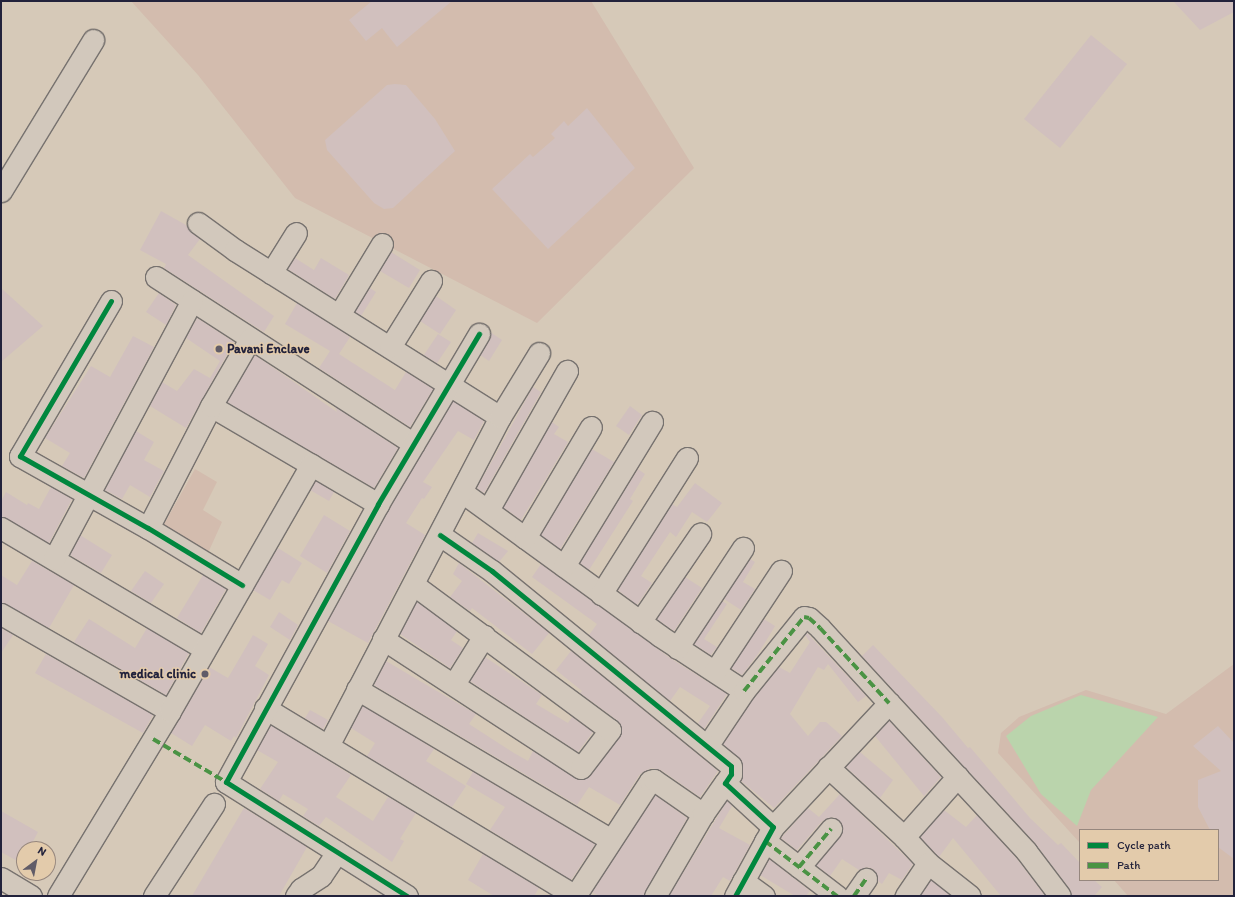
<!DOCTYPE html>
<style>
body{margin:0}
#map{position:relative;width:1235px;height:897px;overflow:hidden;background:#d6c9b8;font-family:Itim,sans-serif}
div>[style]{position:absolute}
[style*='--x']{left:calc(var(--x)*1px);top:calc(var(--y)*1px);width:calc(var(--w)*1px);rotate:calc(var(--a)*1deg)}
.built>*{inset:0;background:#d3bcae}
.green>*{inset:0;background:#bad4ac}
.building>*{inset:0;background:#d1c0be}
.roads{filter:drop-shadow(1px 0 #77726f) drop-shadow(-1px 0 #77726f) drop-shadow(0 1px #77726f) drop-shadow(0 -1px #77726f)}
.minor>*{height:21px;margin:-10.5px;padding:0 10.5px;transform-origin:10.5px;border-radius:10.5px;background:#d2c8bc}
.quiet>*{height:4px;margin-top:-2px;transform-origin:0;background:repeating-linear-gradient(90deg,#4a9344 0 8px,transparent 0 12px)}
.cycleway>*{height:5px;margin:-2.5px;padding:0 2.5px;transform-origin:2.5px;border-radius:2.5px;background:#00873e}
.dots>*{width:11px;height:11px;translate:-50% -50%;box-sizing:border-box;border:2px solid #e3cbab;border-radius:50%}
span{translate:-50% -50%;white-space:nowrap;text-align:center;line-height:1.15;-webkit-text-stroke:3px #e3cbab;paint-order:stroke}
.poi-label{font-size:13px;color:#22223b;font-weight:700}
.left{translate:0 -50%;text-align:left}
.right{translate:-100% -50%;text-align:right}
.frame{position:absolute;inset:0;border:2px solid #22223b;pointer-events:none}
.legend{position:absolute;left:1079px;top:829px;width:140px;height:52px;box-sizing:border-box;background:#e3cbab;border:1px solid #96877e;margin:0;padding:5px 7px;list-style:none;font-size:12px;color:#22223b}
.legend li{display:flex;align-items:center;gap:8px;height:20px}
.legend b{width:20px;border:1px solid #96877e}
.north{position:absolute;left:16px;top:841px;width:40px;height:40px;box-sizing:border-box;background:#e3cbab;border:1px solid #96877e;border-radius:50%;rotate:32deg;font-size:11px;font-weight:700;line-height:16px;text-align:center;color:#22223b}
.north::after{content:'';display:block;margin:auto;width:14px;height:18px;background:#615c67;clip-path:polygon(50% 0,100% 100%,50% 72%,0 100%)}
</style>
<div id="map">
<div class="built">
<div style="clip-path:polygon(131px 1px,591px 1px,694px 168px,537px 323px,295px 198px,198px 75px)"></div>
<div style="clip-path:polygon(195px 469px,217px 482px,203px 510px,222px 522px,208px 553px,163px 526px)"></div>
<div style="clip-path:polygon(1234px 664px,1234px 896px,1128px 896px,1114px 880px,1218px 880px,1218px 830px,1080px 830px,1080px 843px,998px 753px,1001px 733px,1019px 717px,1086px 690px,1166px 714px)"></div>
</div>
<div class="green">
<div style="clip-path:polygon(1081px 695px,1158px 717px,1091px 790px,1077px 826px,1041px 794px,1006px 736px,1031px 716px)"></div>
</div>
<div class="building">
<div style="clip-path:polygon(372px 1px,452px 1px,397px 47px,382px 28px,366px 41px,349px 20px)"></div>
<div style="clip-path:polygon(1173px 1px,1234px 1px,1234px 12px,1200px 30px)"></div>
<div style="clip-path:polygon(1091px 35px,1127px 64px,1060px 148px,1024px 119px)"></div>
<div style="clip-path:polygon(395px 84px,406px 85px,435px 119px,455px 151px,393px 208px,384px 209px,374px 203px,327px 150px,325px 140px,387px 85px)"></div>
<div style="clip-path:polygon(587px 108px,635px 168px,548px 249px,492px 189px,530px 154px,533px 157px,555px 138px,551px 134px,564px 121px,568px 126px)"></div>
<div style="clip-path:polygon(161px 211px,186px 225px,191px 232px,200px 239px,188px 255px,274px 316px,264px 332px,164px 268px,166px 264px,140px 250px)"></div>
<div style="clip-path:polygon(391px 252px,420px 270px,409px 288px,380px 271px)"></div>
<div style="clip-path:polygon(295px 258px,314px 270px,321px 258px,349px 275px,335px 299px,288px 269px)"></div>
<div style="clip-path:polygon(1px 288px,43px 326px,1px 362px)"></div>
<div style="clip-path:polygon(370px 288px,376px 292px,361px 316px,355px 312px)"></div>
<div style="clip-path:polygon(159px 293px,176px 305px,166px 325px,146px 312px)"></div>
<div style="clip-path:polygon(436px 296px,456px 310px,440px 334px,420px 321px)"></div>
<div style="clip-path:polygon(297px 303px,350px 337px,339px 354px,395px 390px,406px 372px,433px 389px,410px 427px,319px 368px,330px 351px,285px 324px)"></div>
<div style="clip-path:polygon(197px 318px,234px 342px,186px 428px,150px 406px,162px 382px,177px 391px,194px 369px,210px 378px,220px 361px,186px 338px)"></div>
<div style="clip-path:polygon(490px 332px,502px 340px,489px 361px,480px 355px,489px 340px)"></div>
<div style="clip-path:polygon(438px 334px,451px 342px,437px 363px,424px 355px)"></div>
<div style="clip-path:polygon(133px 336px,154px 347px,84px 478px,62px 466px,70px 453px,45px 438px,91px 366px,110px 377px)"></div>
<div style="clip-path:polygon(255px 355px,337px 412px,335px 407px,398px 448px,374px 488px,227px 402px)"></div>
<div style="clip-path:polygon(533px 387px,541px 392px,484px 493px,477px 488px)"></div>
<div style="clip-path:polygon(453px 401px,484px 421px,474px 440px,458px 431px,423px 482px,432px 487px,424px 499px,422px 498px,406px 523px,425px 535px,368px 643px,328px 621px,388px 510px)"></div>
<div style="clip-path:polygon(630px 406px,642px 415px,629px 435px,616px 426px)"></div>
<div style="clip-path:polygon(552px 422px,559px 427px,554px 434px,568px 442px,521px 520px,503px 507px)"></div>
<div style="clip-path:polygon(136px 431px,154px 442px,144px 460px,164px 471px,150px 497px,130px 485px,122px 499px,105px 490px)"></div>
<div style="clip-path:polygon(592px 449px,614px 462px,560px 549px,541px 535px)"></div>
<div style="clip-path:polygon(638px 469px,645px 474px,630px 499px,633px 501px,589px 570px,580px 563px)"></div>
<div style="clip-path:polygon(316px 481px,334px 492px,329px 501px,310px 490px)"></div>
<div style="clip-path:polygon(695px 483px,722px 503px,707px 522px,692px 512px,676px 537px,670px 532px,641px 576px,652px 583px,637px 605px,618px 590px,672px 504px,677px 507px)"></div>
<div style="clip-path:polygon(51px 487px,72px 499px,49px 543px,1px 516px,1px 501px,6px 492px,27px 505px,28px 503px,39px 509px)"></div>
<div style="clip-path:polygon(324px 515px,350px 531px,327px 573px,300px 556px)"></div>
<div style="clip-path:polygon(478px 533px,508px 551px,499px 562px,472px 543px)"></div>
<div style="clip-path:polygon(80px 535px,112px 555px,101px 573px,70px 555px)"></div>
<div style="clip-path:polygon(278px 548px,302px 563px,289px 584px,282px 580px,270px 600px,253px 590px)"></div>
<div style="clip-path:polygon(750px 559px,755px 562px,743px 582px,755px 589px,741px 610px,724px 599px)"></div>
<div style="clip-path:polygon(32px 561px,74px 585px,49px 628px,1px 602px,1px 575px,17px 585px)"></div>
<div style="clip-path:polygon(459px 563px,549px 633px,532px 654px,472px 608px,470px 611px,450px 597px,462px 581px,453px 574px)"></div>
<div style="clip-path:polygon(541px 564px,670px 658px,727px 694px,704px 729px,698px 723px,710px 706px,680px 687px,670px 701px,589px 635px,597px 624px,532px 577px)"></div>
<div style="clip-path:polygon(145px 571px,164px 584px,151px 603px,131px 591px)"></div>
<div style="clip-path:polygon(203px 575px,226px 589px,201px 633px,177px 618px)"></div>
<div style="clip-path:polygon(685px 577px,702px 588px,674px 631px,657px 619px)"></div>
<div style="clip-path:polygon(722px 601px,727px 604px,704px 639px,717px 647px,711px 655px,694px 644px)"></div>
<div style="clip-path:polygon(417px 602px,457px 631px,451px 640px,463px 648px,450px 668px,400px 634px)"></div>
<div style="clip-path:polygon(279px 612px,298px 625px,290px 640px,270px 627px)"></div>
<div style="clip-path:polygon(89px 619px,135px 648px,147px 628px,189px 653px,166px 695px,74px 642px)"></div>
<div style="clip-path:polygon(764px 619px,775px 626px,758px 654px,742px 675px,731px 668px)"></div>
<div style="clip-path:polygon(1px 628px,13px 635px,1px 653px)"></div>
<div style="clip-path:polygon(807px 633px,866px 696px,858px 702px,828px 664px,824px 670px,818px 667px,790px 714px,808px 736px,820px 722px,826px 722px,842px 736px,774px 808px,741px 781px,742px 761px,723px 744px,754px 698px,779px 667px,790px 673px,810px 642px,805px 635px)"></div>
<div style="clip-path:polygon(253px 635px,268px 644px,255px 666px,269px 675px,236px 738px,234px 736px,231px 741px,205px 725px,192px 746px,171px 733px,209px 667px,228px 678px)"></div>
<div style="clip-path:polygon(873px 645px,942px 717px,968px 748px,970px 747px,1030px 818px,1058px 845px,1061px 843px,1080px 863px,1080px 880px,1094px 880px,1102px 887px,1094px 896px,1072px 896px,1070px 889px,1035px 843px,862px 656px)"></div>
<div style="clip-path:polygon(571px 651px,718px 771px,700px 797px,661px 770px,651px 768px,640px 774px,620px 805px,589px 787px,577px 805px,374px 685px,386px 661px,476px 714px,469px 724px,514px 753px,528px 761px,533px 751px,580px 780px,591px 775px,622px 731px,617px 720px,580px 693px,582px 691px,556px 670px)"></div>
<div style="clip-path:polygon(46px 654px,153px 715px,143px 733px,35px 673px)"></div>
<div style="clip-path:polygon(485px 657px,542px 695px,536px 704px,568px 723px,572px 717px,593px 732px,578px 752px,470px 681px)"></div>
<div style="clip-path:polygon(363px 706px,434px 749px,426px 761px,466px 786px,452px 807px,367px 756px,375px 743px,351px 728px)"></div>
<div style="clip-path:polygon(310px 710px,328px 720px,323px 729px,305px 718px)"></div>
<div style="clip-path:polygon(889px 721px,941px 777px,924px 796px,875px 736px)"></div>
<div style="clip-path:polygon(271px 725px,351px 775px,336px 797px,373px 821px,388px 797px,416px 813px,400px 839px,404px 841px,392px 862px,326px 817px,319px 826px,303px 816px,308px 809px,283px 794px,279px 801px,260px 789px,278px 762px,257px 750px)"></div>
<div style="clip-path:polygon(1218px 726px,1234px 743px,1234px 859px,1218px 847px,1218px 830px,1210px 830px,1198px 807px,1198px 780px,1221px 771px,1193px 746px)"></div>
<div style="clip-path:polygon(860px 752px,893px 780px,880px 798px,846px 767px)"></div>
<div style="clip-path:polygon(473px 772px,595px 844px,571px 880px,490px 830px,505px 807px,466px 784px)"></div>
<div style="clip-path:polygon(840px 794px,913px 864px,902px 880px,889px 873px,882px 884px,878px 881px,877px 874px,873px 869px,867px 867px,859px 870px,842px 859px,830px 876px,816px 865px,843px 831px,842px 825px,833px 817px,822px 821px,797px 850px,781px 838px,808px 808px,819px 817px)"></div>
<div style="clip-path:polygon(655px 795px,687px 818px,643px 896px,599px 896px,592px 892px)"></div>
<div style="clip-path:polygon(727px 801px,732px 806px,719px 828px,750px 845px,730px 881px,723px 877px,711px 896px,669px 896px)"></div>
<div style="clip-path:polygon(244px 808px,307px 847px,279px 896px,192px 896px)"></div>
<div style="clip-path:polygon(944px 810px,966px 827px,977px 815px,1017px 859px,1045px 896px,1001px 896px,953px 838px,939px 857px,936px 854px,920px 837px)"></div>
<div style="clip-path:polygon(1px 811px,38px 832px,29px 849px,24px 849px,21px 863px,1px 852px)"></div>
<div style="clip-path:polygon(483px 854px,539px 888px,534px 896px,494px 896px,468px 880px)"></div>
<div style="clip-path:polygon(769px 859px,810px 891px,806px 896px,795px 896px,760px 875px)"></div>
<div style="clip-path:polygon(931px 880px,951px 896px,920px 896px)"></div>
</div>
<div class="roads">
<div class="minor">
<div style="--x:1;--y:191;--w:177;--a:-58.6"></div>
<div style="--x:198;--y:223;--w:46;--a:36.1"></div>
<div style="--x:235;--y:250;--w:313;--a:32.2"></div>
<div style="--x:271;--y:273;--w:47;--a:-58"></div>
<div style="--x:156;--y:277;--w:307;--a:32.9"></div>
<div style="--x:111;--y:301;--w:180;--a:120.4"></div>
<div style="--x:20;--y:456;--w:147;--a:29.4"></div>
<div style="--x:148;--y:528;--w:110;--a:31.2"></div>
<div style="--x:339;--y:315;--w:83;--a:-58.8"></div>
<div style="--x:390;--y:347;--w:78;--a:-58.2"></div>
<div style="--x:211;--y:406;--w:194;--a:30.4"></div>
<div style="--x:462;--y:492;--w:245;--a:36"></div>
<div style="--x:660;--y:636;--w:100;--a:33.2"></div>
<div style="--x:744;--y:691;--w:66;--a:123.9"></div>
<div style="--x:488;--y:510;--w:160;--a:-60.4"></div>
<div style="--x:1;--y:528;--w:237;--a:30.7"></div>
<div style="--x:148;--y:528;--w:137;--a:-62.7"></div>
<div style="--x:211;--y:406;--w:78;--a:-59.8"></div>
<div style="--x:440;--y:535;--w:63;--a:34.7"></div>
<div style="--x:492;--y:571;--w:308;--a:39.2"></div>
<div style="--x:731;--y:766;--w:8;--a:90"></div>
<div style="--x:731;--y:774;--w:11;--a:124"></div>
<div style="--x:725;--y:783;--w:65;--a:42.5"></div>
<div style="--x:773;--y:827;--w:79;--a:118.8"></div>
<div style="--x:525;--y:538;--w:129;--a:-59.3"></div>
<div style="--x:54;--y:559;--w:293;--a:-61.9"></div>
<div style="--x:564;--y:566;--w:169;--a:-58.6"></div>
<div style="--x:601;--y:594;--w:161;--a:-57.7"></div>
<div style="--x:1;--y:614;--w:195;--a:29.9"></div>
<div style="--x:640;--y:622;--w:107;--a:-55.7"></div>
<div style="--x:383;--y:639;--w:236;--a:33.1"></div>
<div style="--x:581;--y:768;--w:48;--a:-52.7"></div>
<div style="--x:610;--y:730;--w:244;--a:-143.5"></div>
<div style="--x:677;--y:648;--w:120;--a:-56.6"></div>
<div style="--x:715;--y:671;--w:120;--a:-56.6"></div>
<div style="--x:454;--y:684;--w:57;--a:-58"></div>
<div style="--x:357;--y:689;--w:294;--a:30.7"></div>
<div style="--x:744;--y:691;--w:95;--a:-51"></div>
<div style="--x:804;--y:617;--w:5;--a:11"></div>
<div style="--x:809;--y:618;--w:15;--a:42"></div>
<div style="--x:820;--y:628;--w:102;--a:47.4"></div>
<div style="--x:265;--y:708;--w:363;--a:31.2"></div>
<div style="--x:328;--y:746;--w:371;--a:-62.4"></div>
<div style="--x:500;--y:417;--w:75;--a:-58.6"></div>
<div style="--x:828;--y:767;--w:103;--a:42.6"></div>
<div style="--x:904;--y:837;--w:35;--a:47"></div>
<div style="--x:928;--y:863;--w:40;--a:124"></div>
<div style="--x:773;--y:827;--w:170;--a:-46.9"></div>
<div style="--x:889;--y:703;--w:202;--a:47.2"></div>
<div style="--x:1026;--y:851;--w:56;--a:52.9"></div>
<div style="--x:904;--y:837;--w:81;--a:-48.5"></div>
<div style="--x:765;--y:841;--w:91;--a:37.4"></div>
<div style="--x:928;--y:863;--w:53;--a:38.2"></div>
<div style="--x:799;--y:867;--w:50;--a:-49.9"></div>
<div style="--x:1;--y:878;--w:35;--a:31"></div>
<div style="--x:743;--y:881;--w:26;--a:36"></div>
<div style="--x:58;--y:896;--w:216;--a:-58.8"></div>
<div style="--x:170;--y:711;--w:284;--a:-60.2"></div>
<div style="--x:154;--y:896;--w:110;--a:-56.9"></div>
<div style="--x:296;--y:896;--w:9;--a:-54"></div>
<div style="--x:301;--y:889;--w:24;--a:-33"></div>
<div style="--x:321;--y:876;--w:29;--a:-56"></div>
<div style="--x:407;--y:896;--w:214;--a:-147.8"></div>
<div style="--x:226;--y:782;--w:317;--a:-61.3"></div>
<div style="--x:378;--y:504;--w:198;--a:-59.3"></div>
<div style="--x:575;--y:896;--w:137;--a:-56.9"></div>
<div style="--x:650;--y:781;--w:4;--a:-14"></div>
<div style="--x:654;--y:780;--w:60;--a:34.8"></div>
<div style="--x:655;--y:896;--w:95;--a:-59.7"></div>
<div style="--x:703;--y:814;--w:38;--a:-55"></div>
<div style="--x:854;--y:896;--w:21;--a:-55"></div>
</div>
</div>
<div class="quiet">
<div style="--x:744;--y:691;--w:95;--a:-51"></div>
<div style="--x:804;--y:617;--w:5;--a:11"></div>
<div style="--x:809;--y:618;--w:15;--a:42"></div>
<div style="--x:820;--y:628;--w:102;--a:47.4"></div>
<div style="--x:153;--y:739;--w:85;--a:30.5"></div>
<div style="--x:765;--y:841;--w:91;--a:37.4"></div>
<div style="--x:799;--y:867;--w:50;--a:-49.9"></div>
<div style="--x:854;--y:896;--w:21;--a:-55"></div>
</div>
<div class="cycleway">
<div style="--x:111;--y:301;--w:180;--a:120.4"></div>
<div style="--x:20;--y:456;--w:147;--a:29.4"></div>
<div style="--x:148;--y:528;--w:110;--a:31.2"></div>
<div style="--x:440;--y:535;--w:63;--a:34.7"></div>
<div style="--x:492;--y:571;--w:308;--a:39.2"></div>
<div style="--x:731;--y:766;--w:8;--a:90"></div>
<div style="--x:731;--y:774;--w:11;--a:124"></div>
<div style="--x:725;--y:783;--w:65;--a:42.5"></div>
<div style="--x:773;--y:827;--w:79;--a:118.8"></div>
<div style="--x:407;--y:896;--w:214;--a:-147.8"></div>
<div style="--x:226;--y:782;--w:317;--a:-61.3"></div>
<div style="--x:378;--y:504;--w:198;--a:-59.3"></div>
</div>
<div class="dots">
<div style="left:219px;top:349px;background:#615c67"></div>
<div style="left:205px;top:674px;background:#615c67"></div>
</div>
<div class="poi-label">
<span class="left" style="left:227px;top:349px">Pavani Enclave</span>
<span class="right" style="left:196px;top:674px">medical clinic</span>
</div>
<div class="frame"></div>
<ul class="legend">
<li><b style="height:5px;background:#00873e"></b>Cycle path</li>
<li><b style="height:5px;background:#4a9344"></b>Path</li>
</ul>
<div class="north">N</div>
</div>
